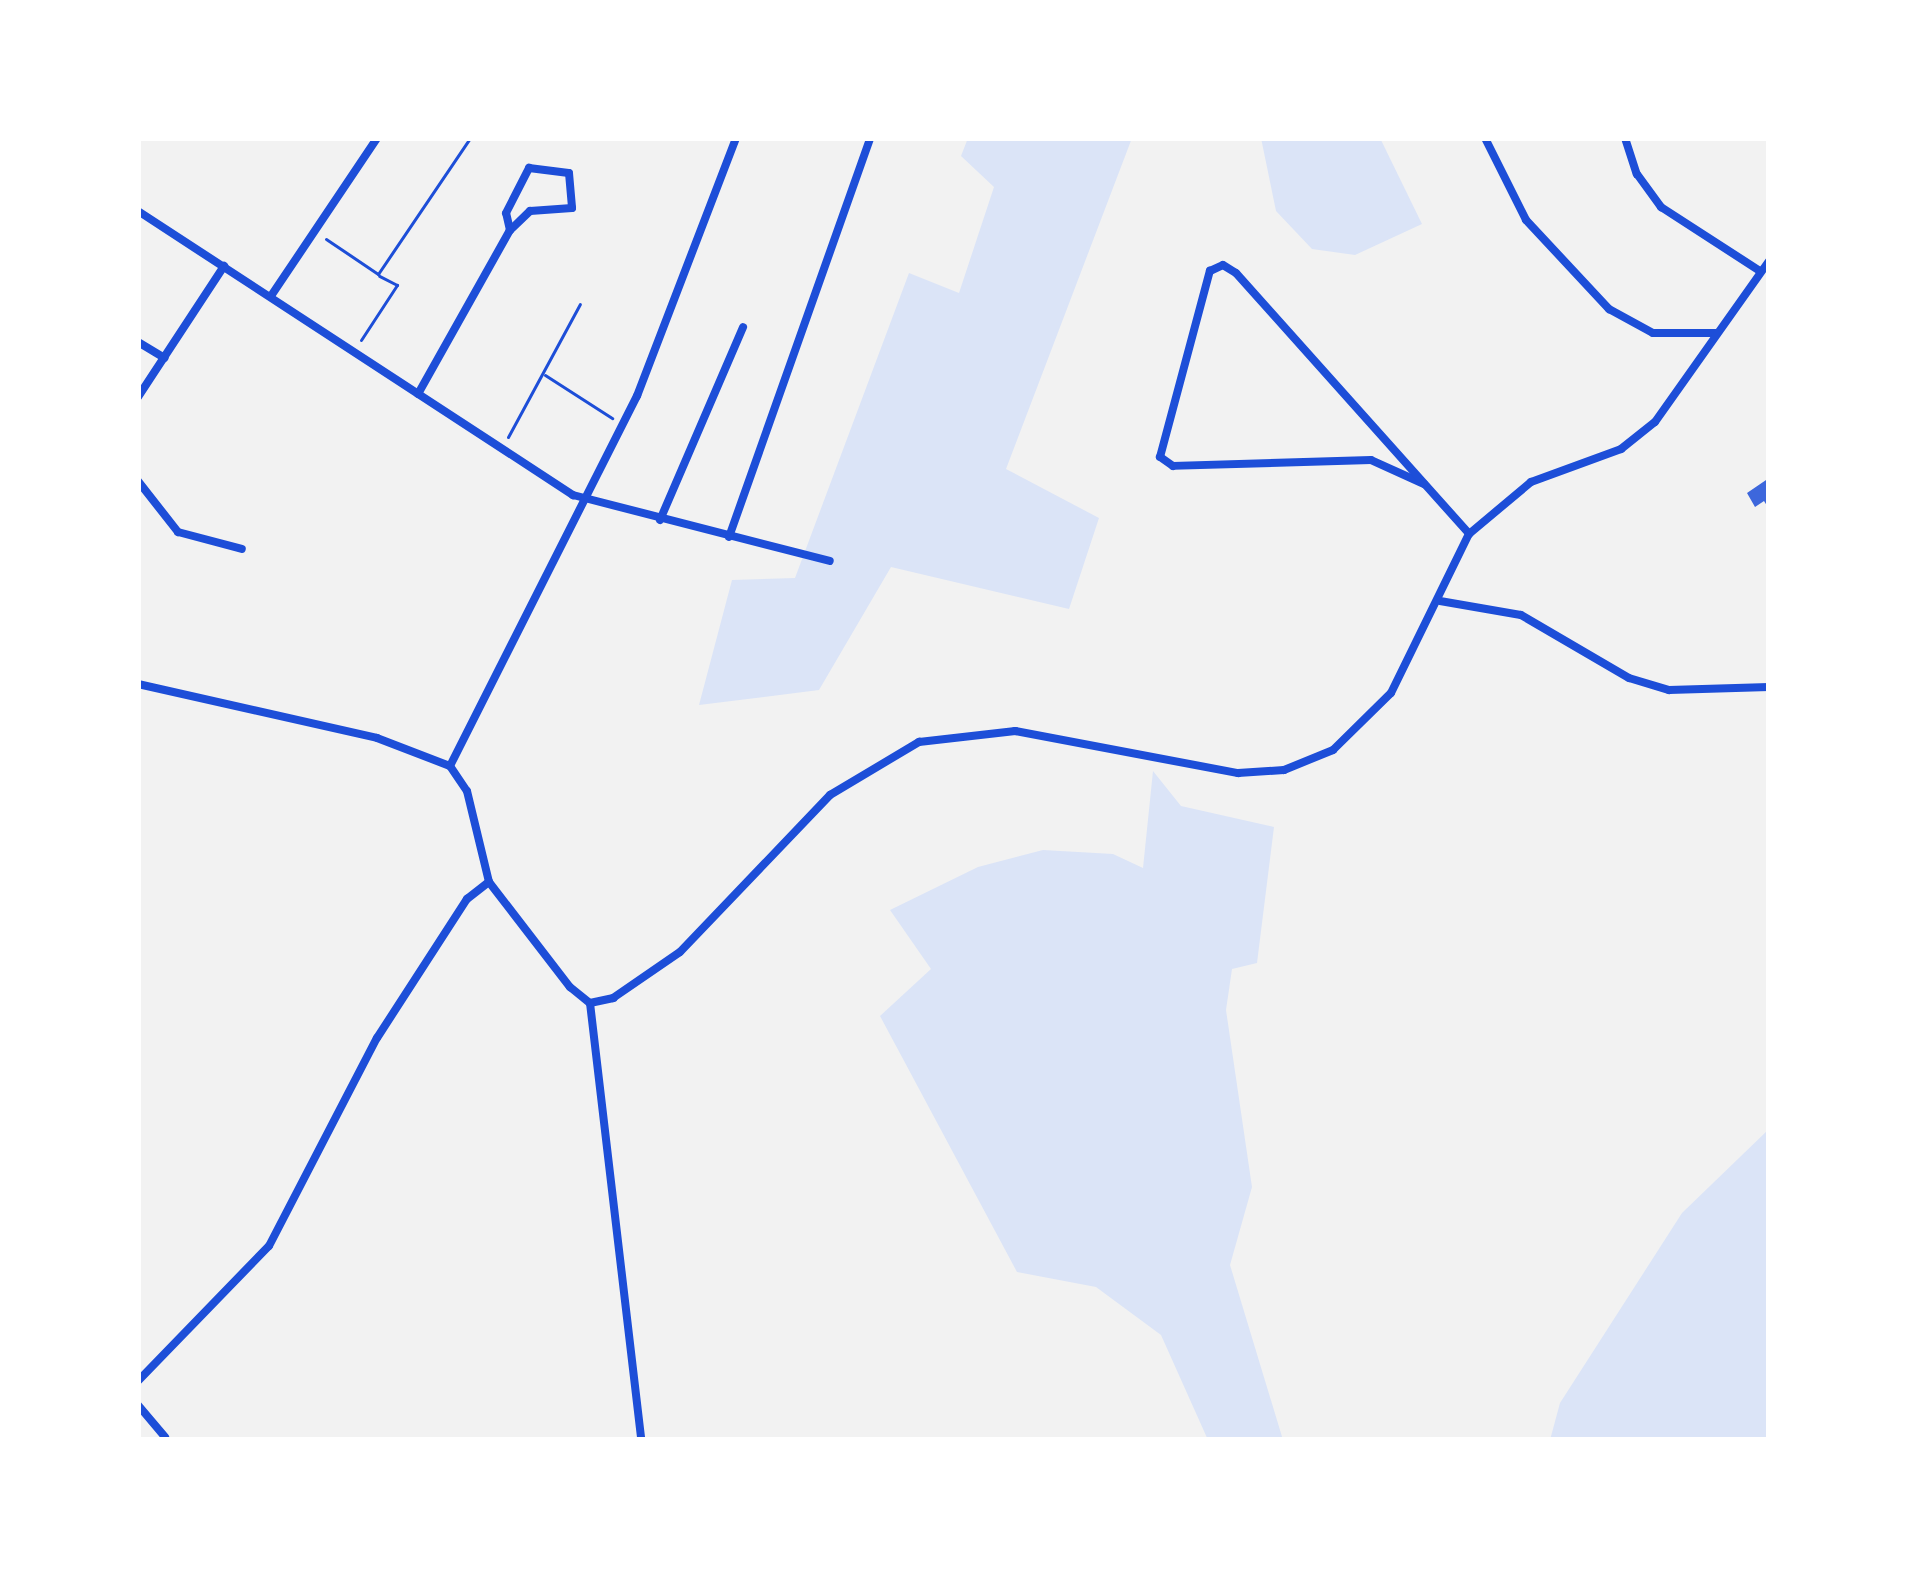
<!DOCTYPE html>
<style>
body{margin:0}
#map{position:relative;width:1907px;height:1578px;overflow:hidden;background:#f2f2f2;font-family:"Crimson Pro",serif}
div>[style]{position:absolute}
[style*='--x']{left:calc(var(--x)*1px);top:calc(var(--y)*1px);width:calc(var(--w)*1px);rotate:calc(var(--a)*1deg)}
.green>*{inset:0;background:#dbe4f7}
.building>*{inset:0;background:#3d67dc}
.path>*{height:3px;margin:-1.5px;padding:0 1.5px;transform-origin:1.5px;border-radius:1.5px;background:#1d4ed8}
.minor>*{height:8px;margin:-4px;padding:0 4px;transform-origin:4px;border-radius:4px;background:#1d4ed8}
span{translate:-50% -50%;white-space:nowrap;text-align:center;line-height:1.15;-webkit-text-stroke:9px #fff;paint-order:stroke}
.frame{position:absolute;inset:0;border:141px solid #fff;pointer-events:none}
</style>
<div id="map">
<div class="green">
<div style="clip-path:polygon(968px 138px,1132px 138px,1006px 469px,1099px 518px,1069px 609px,891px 567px,819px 690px,699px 705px,732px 580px,795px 578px,909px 273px,959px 293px,994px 187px,961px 156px)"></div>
<div style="clip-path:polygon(1261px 138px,1380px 138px,1422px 224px,1355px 255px,1312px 249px,1276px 211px)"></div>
<div style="clip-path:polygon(1153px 771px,1181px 806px,1274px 827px,1257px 963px,1232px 969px,1226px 1010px,1252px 1187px,1230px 1265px,1283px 1440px,1208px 1440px,1161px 1335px,1096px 1287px,1017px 1272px,880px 1016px,931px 969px,890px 910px,978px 867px,1043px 850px,1113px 854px,1143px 868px)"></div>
<div style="clip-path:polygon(1769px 1129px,1769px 1440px,1550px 1440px,1560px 1403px,1682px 1213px)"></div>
</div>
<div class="building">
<div style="clip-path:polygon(1769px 478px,1769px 509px,1764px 501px,1755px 507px,1747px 493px)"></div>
</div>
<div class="path">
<div style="--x:326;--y:239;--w:63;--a:33.9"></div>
<div style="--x:378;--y:274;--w:164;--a:-55.9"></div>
<div style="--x:361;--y:340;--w:66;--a:-56.8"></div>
<div style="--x:397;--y:285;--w:20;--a:-153"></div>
<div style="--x:545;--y:375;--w:80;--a:32.7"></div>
<div style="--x:508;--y:437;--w:151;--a:-61.6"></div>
</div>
<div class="minor">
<div style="--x:1485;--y:138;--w:92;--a:63.4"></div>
<div style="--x:1526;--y:220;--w:122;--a:47"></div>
<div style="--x:1609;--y:309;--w:50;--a:28.6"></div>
<div style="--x:1653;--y:333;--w:63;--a:0"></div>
<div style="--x:1625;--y:138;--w:38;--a:72"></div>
<div style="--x:1637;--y:174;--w:41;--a:54"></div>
<div style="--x:1661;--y:207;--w:118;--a:32.9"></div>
<div style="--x:138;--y:211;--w:520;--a:33.14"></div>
<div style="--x:573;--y:495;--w:265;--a:14.4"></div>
<div style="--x:271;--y:296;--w:190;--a:-56.1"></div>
<div style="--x:138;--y:342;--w:31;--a:31"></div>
<div style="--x:418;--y:394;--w:188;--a:-60.7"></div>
<div style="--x:510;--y:230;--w:17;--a:-103"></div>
<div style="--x:506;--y:213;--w:51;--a:-62.9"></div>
<div style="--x:529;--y:168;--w:40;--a:7.1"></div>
<div style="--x:569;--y:173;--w:35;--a:85"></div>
<div style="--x:572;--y:208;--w:42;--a:175.9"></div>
<div style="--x:530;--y:211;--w:28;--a:136"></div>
<div style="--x:138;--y:397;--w:157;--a:-56.7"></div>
<div style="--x:138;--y:481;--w:65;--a:51.9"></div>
<div style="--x:178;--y:532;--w:66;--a:14.9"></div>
<div style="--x:1424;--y:484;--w:58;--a:-155.6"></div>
<div style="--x:1371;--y:460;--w:198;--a:178.3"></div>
<div style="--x:1173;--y:466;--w:16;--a:-145"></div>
<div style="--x:1160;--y:457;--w:193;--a:-75"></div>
<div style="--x:1210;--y:271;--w:14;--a:-25"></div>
<div style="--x:1223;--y:265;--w:15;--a:32"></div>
<div style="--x:1236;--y:273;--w:350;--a:48.2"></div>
<div style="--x:660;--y:520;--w:210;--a:-66.7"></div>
<div style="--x:729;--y:537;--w:423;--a:-70.5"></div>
<div style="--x:1440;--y:601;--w:82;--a:9.8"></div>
<div style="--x:1521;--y:615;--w:125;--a:30.3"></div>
<div style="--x:1629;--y:678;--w:42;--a:16.7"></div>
<div style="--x:1669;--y:690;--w:100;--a:-1.7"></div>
<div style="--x:138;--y:684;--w:245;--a:12.7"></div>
<div style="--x:377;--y:738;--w:78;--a:21"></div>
<div style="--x:450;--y:766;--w:30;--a:56"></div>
<div style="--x:467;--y:791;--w:94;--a:76.4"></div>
<div style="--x:489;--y:882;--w:133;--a:52.4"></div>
<div style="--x:570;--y:987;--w:26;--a:39"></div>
<div style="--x:590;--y:1003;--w:24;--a:-12"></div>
<div style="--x:613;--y:998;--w:81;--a:-34.5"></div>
<div style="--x:680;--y:952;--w:217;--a:-46.3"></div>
<div style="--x:830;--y:795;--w:104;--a:-30.8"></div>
<div style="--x:919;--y:742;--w:97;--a:-6.5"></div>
<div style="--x:1015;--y:731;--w:227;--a:10.7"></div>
<div style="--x:1238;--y:773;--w:46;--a:-3.7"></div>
<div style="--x:1284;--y:770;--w:53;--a:-22.2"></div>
<div style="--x:1333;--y:750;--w:81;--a:-44.5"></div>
<div style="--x:1391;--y:693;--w:177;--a:-63.9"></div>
<div style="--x:1469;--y:534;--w:81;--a:-40"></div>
<div style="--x:1531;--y:482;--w:96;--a:-20.1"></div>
<div style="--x:1621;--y:449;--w:43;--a:-38.5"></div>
<div style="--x:1655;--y:422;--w:197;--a:-54.7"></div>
<div style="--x:450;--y:766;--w:415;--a:-63.2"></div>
<div style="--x:637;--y:396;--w:276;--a:-69"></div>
<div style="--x:590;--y:1003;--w:440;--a:83.3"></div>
<div style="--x:138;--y:1381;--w:188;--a:-45.9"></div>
<div style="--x:269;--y:1246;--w:234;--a:-62.6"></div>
<div style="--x:377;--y:1038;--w:166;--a:-57.1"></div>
<div style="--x:467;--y:899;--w:28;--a:-38"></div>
<div style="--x:138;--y:1405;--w:42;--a:49.8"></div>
</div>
<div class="frame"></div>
</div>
